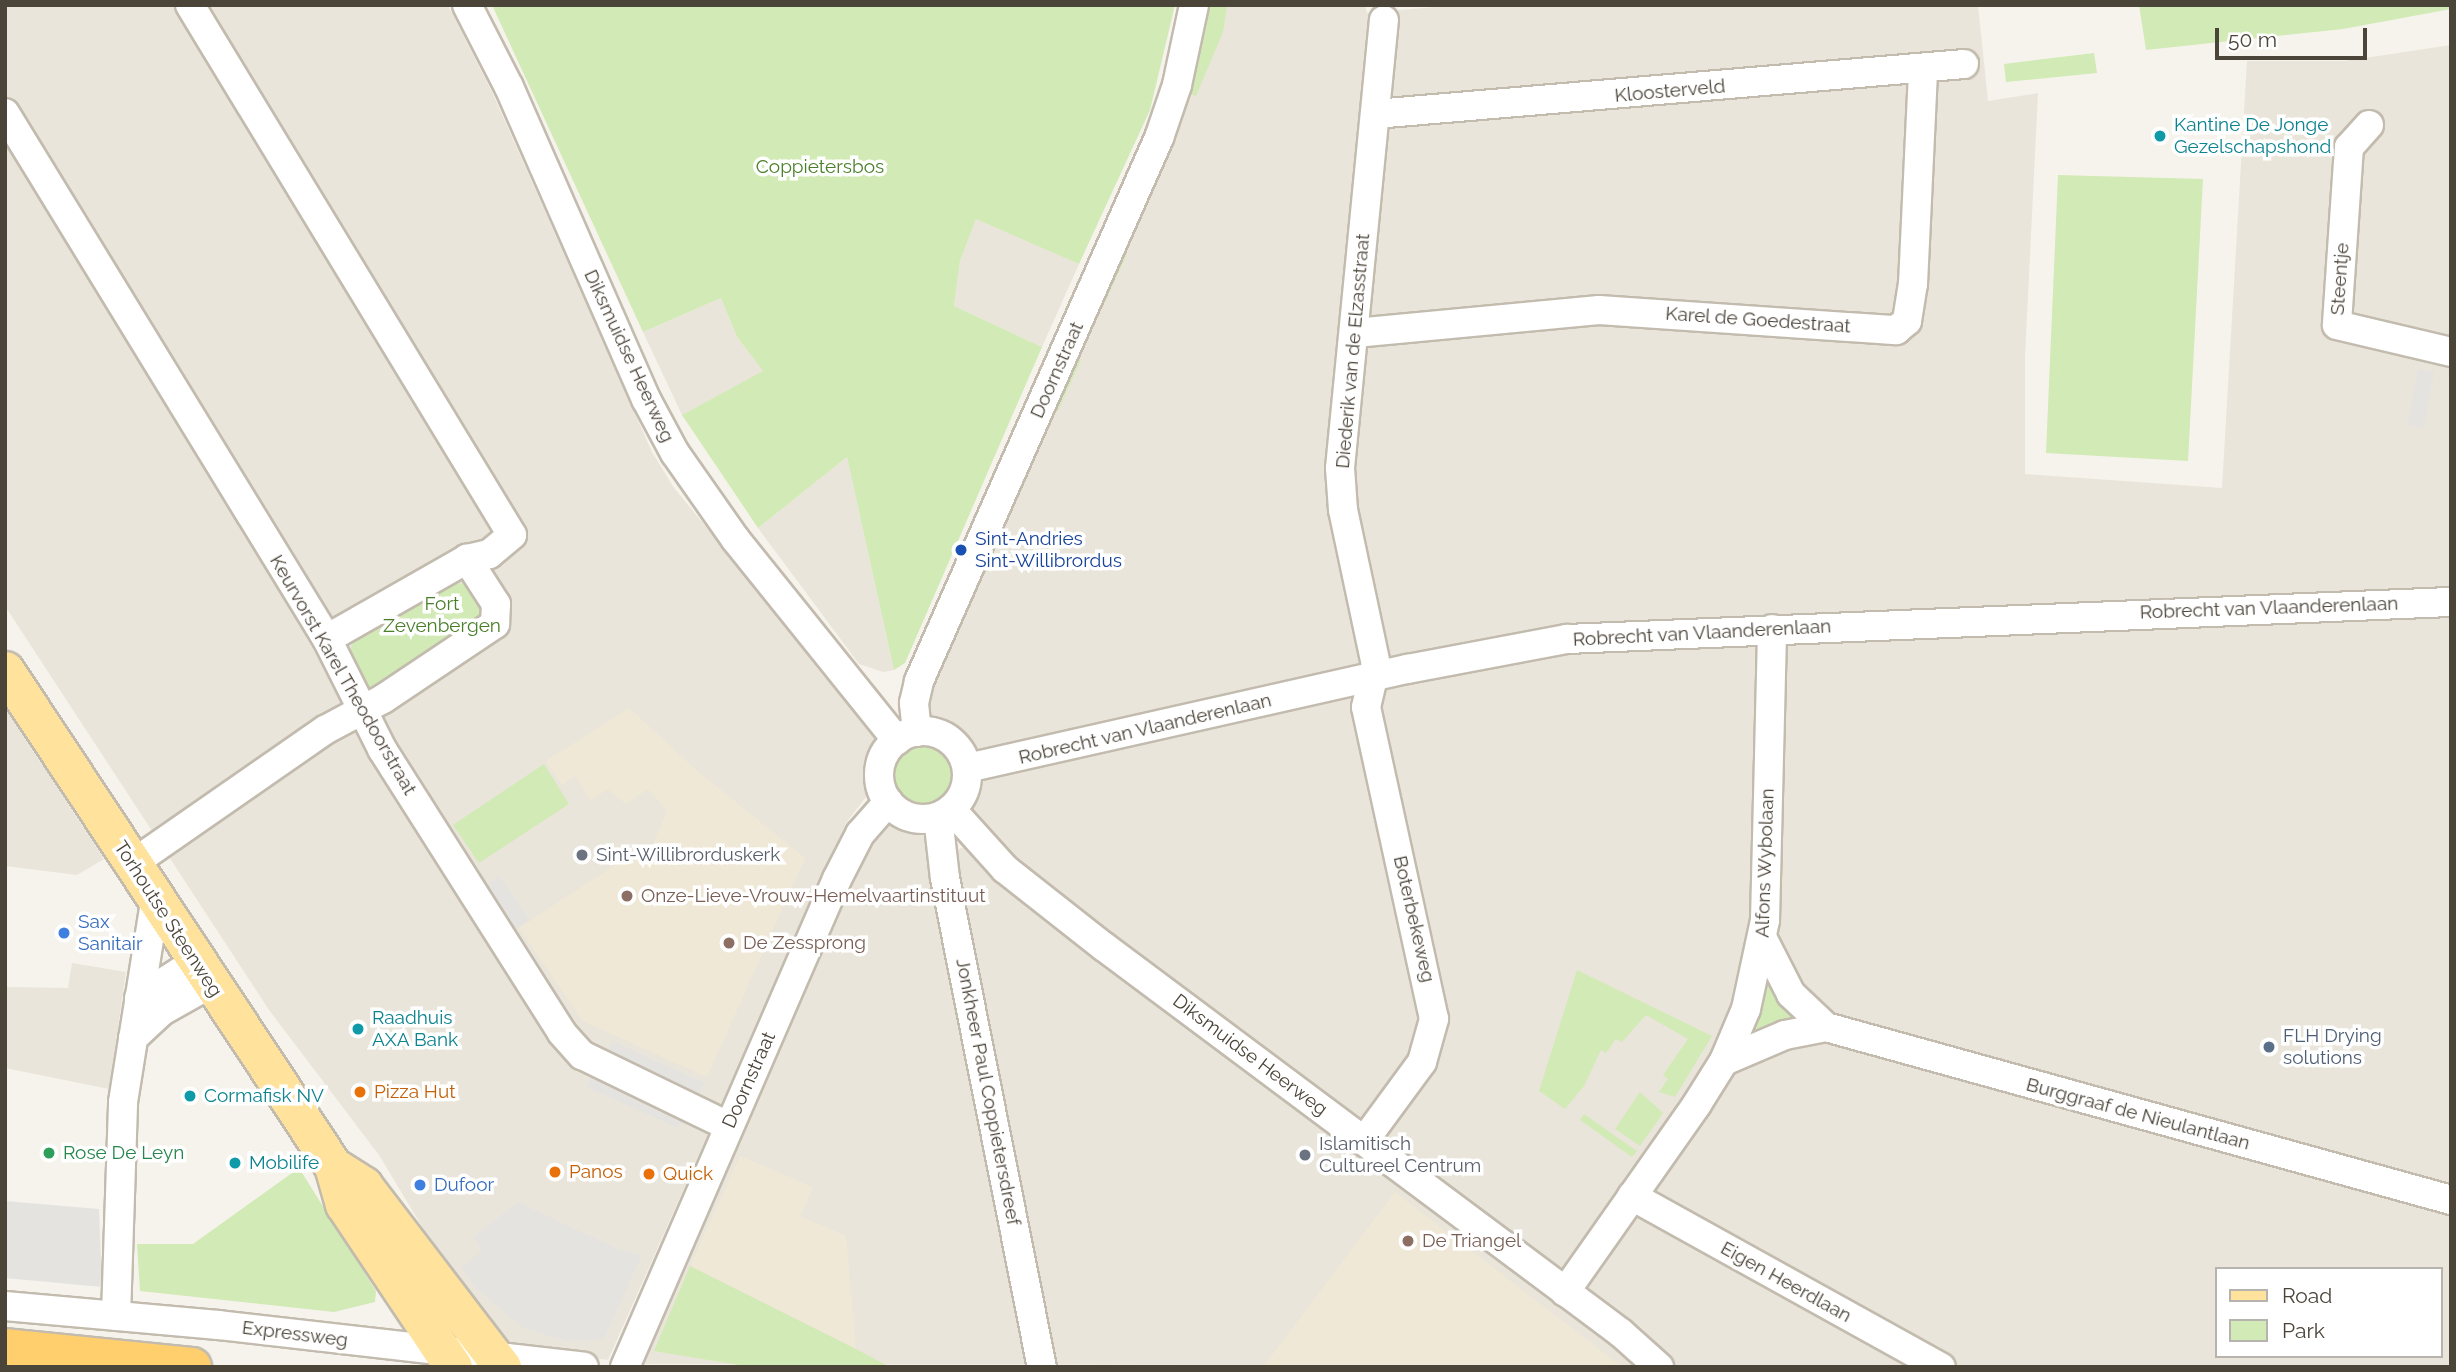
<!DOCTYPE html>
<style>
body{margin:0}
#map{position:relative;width:2456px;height:1372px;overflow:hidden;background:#f6f3ec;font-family:Raleway,sans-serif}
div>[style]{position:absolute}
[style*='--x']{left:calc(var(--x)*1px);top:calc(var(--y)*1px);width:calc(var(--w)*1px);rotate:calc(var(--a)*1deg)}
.residential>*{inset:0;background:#eae5da}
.education>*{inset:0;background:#efe8d6}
.green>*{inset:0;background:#d2eab5}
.round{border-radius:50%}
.parking>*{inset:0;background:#e5e3e0}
.roads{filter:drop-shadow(2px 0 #c2bbae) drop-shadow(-2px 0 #c2bbae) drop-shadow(0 2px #c2bbae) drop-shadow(0 -2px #c2bbae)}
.minor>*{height:28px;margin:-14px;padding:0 14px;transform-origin:14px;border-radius:14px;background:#fff}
.minor>.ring{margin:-14px;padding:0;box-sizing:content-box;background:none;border:28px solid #fff;border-radius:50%}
.major>*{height:37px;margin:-18.5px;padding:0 18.5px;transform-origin:18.5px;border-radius:18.5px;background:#ffe39c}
.highway>*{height:38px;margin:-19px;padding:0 19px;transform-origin:19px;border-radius:19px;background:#ffcf6e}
.dots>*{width:19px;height:19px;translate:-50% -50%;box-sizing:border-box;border:4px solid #fff;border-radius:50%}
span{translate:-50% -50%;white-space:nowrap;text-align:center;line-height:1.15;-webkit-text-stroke:7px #fff;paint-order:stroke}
.street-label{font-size:19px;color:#4b4439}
.culture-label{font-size:19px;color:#0d838f}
.left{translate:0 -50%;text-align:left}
.park-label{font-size:19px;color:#4a7f2a}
.transit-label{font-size:19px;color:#164399}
.worship-label{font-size:19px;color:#5b616d}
.education-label{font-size:19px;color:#785e54}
.shop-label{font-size:19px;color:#366cbe}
.service-label{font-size:19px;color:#4e5e75}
.food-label{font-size:19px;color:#c56008}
.leisure-label{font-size:19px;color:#27864d}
.frame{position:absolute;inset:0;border:7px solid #4b4439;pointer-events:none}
.legend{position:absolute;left:2215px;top:1267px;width:228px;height:91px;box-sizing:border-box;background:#fff;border:2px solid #b7b4b0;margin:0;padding:9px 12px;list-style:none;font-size:21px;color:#4b4439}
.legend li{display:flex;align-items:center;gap:14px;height:35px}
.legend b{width:35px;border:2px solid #b7b4b0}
.scale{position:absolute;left:2215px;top:28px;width:152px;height:32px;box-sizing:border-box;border:4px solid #4b4439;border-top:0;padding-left:9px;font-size:21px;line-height:24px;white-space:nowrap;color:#4b4439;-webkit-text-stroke:5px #fff;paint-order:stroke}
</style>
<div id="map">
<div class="residential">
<div style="clip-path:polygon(5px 5px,448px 5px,492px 92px,652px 452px,674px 488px,874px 730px,876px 747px,866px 797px,846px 823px,825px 883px,818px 886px,766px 1004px,767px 1013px,748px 1058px,740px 1062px,608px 1360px,506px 1346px,460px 1290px,379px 1155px,269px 1010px,5px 606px)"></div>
<div style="clip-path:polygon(evenodd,1205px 5px,1365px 5px,1367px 13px,1458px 5px,1978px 5px,1988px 101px,2038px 93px,2025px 357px,2025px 474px,2222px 488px,2247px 61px,2345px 61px,2451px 45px,2451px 1367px,641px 1364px,844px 899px,842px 890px,874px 833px,884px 826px,899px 824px,953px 851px,967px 846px,973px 799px,987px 776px,978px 752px,957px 732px,928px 716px,924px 704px,1205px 5px,2216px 1269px,2440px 1269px,2440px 1356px,2216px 1356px,2216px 1269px)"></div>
<div style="clip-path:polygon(976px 218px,1079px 264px,1042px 347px,954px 306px,960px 261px)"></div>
<div style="clip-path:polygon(721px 298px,737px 337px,764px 372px,682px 415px,643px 332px)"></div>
<div style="clip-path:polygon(847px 457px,894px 670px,883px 672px,859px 664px,758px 528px)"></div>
<div style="clip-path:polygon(5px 708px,104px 859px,77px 875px,5px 866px)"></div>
<div style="clip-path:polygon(72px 963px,126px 972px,109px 1089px,5px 1068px,6px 987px,68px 988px)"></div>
</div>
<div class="education">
<div style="clip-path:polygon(629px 708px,696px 770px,805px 858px,707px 1077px,583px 1021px,519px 928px,635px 852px,640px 861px,647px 857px,667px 811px,648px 789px,626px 804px,608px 789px,591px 800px,575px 776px,562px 785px,546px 761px)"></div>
<div style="clip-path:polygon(740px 1156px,813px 1187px,800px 1216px,846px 1236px,856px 1349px,690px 1266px)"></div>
<div style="clip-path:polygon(1395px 1192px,1577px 1332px,1622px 1367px,1263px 1367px)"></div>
</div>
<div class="green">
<div style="clip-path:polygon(492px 5px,1175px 5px,1150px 110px,1079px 264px,976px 219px,960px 261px,954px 306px,1042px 347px,905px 663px,894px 670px,847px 457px,758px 528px,682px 415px,763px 371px,737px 337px,721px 298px,643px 332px)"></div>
<div style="clip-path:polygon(1205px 5px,1227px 5px,1223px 32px,1196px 96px,1185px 92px)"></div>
<div style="clip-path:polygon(2139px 5px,2451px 5px,2451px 9px,2343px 29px,2146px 50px)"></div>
<div style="clip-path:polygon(2094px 53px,2097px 73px,2006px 82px,2004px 64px)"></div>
<div style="clip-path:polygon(2058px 175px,2203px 179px,2188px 461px,2046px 453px)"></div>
<div style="clip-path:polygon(1121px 251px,1127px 254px,1102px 309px,1097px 306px)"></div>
<div style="clip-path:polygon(1075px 357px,1081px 360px,1058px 411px,1052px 409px)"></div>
<div style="clip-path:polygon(439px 581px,472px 585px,486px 616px,378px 690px,369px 688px,348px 657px,355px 637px)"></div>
<div class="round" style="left:887px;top:737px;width:74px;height:74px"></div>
<div style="clip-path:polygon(544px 764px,569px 804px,479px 863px,453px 825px)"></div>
<div style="clip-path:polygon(1577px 970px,1712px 1036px,1675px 1097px,1659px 1092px,1668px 1079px,1663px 1075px,1688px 1039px,1646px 1015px,1622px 1042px,1616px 1039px,1606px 1053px,1601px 1050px,1584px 1086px,1565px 1109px,1539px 1091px)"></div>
<div style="clip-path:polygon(1765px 971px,1810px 1020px,1746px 1045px)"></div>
<div style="clip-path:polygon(1640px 1092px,1663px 1113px,1640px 1146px,1615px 1129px)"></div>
<div style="clip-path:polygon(1584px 1114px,1637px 1151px,1632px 1157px,1580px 1120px)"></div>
<div style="clip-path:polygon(299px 1168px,376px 1291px,375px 1302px,334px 1312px,140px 1291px,137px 1244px,193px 1244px)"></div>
<div style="clip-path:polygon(690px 1266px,856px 1349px,890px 1367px,751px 1367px,654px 1351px)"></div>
</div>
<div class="parking">
<div style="clip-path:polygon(2418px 369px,2434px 372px,2424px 428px,2407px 425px)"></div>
<div style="clip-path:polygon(499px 876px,530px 920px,510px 933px,480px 889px)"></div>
<div style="clip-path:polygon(612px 1041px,704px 1083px,698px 1098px,605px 1057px)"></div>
<div style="clip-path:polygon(593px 1071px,685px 1113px,678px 1128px,586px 1087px)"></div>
<div style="clip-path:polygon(691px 1175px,696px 1177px,652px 1276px,647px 1274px)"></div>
<div style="clip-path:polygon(5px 1201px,99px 1209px,102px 1287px,5px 1278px)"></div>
<div style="clip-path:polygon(518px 1202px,618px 1249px,642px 1255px,604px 1339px,567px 1341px,523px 1328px,474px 1286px,461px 1267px,482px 1251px,474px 1237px)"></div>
</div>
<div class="roads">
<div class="minor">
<div style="--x:190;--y:5;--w:620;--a:58.72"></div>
<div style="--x:512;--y:535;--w:30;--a:140"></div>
<div style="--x:489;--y:554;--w:23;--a:167"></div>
<div style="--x:467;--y:559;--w:161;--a:150.3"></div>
<div style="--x:467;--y:5;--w:92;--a:62.9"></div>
<div style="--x:509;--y:87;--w:341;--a:66.3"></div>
<div style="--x:646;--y:399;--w:61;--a:61.8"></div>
<div style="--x:675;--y:453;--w:106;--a:55"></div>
<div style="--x:736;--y:540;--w:257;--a:51.2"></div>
<div style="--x:5;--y:113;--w:617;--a:58.53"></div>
<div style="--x:327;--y:639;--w:123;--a:63.4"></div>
<div style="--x:382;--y:749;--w:336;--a:57.6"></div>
<div style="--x:562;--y:1033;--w:30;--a:48"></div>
<div style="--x:582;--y:1055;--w:162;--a:25.9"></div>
<div style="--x:1375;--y:114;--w:591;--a:-4.85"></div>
<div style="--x:2369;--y:125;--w:30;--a:132"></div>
<div style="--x:2349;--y:147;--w:178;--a:93.9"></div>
<div style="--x:2337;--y:325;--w:117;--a:13.3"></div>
<div style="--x:1355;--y:333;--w:245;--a:-5.4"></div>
<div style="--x:1599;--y:310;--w:298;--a:3.9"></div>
<div style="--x:1896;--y:330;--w:14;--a:-39"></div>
<div style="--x:1907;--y:321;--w:37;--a:-81"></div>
<div style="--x:1913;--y:284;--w:215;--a:-87.3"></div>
<div class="ring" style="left:879px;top:731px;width:60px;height:60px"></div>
<div style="--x:917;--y:732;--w:29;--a:-96"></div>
<div style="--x:914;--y:703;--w:23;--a:-77"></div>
<div style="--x:919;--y:681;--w:594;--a:-66.16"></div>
<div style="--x:1159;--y:138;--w:56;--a:-71.2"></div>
<div style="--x:1177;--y:85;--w:82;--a:-78"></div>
<div style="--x:967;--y:768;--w:452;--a:-12.7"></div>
<div style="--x:1408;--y:669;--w:162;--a:-10.7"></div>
<div style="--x:1567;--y:639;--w:885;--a:-2.4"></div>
<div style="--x:951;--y:809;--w:81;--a:48"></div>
<div style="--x:1005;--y:869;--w:125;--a:38.2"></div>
<div style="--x:1103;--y:946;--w:647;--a:36.76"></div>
<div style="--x:1621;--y:1333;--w:51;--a:41.8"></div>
<div style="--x:938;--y:817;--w:61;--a:83.5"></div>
<div style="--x:945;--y:878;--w:499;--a:78.8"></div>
<div style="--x:132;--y:864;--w:235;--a:-34.8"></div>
<div style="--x:325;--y:730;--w:66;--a:-28.1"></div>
<div style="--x:383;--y:699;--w:135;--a:-33.8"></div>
<div style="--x:495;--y:624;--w:20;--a:-87"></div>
<div style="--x:496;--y:604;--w:54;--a:-122.8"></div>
<div style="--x:1763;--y:939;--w:62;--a:63"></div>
<div style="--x:1791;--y:994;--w:48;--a:43.3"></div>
<div style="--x:139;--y:998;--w:67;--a:-32.7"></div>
<div style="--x:133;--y:1038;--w:40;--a:-43"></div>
<div style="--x:162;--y:1011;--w:55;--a:-29.4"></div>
<div style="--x:1724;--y:1061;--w:66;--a:-23.1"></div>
<div style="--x:1785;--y:1035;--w:42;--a:-11"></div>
<div style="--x:1826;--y:1027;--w:649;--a:15.47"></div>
<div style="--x:1364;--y:1141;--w:98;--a:-53.7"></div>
<div style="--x:1422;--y:1062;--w:45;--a:-74.4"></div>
<div style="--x:1434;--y:1019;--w:319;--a:-102.3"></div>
<div style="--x:1366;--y:707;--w:43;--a:-76.6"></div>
<div style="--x:1376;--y:665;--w:158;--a:-102"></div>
<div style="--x:1343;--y:510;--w:42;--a:-94.1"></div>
<div style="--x:1340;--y:468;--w:450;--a:-84.4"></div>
<div style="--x:1632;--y:1196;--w:353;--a:29"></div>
<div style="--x:1565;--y:1292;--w:230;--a:-54.9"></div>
<div style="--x:1697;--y:1104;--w:51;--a:-57.9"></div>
<div style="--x:1724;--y:1061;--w:56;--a:-67.1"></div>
<div style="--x:1746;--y:1009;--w:91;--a:-77.9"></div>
<div style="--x:1765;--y:920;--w:291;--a:-88.6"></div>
<div style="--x:5;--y:1306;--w:214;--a:5.1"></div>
<div style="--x:218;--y:1325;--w:368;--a:6.5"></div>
<div style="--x:116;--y:1316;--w:214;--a:-88.1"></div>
<div style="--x:123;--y:1102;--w:203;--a:-80.9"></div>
<div style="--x:625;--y:1367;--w:532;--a:-66.52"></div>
<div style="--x:837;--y:879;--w:51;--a:-62.9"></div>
<div style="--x:860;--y:834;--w:43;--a:-48.8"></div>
</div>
<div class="major">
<div style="--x:5;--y:670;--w:595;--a:56.52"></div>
<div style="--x:333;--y:1166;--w:40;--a:74"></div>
<div style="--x:344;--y:1204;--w:196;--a:56.2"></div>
<div style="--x:333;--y:1166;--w:36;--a:32"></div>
<div style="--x:363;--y:1185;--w:229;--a:52.6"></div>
</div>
<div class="highway">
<div style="--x:5;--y:1348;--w:188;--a:5.8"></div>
</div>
</div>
<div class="dots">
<div style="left:2160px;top:136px;background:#0f9aa8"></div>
<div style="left:961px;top:550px;background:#1a4fb4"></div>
<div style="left:582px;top:855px;background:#6b7280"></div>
<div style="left:627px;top:896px;background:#8d6e63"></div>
<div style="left:64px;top:933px;background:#3f7fe0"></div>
<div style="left:729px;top:943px;background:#8d6e63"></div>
<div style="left:358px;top:1029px;background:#0f9aa8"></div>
<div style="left:2269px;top:1047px;background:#5c6f8a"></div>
<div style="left:360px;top:1092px;background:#e8710a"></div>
<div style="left:190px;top:1096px;background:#0f9aa8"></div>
<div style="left:49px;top:1153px;background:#2e9e5b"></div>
<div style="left:1305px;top:1155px;background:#6b7280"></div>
<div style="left:235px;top:1163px;background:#0f9aa8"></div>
<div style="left:555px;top:1172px;background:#e8710a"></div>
<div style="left:649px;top:1174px;background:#e8710a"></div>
<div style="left:420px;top:1185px;background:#3f7fe0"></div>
<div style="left:1408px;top:1241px;background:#8d6e63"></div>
</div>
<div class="street-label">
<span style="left:1670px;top:91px;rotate:-5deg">Kloosterveld</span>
<span style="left:2340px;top:279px;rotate:-86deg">Steentje</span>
<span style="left:1758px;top:320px;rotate:4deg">Karel de Goedestraat</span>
<span style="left:1353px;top:351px;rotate:-85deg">Diederik van de Elzasstraat</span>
<span style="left:629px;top:356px;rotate:65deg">Diksmuidse Heerweg</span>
<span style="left:1057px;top:370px;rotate:-66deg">Doornstraat</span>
<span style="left:2269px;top:608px;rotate:-2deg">Robrecht van Vlaanderenlaan</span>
<span style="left:1702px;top:633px;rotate:-3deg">Robrecht van Vlaanderenlaan</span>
<span style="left:343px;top:675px;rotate:60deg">Keurvorst Karel Theodoorstraat</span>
<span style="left:1145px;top:729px;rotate:-13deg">Robrecht van Vlaanderenlaan</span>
<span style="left:1765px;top:863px;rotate:-88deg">Alfons Wybolaan</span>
<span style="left:168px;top:919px;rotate:57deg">Torhoutse Steenweg</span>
<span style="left:1414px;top:919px;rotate:77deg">Boterbekeweg</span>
<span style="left:1250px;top:1055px;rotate:37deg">Diksmuidse Heerweg</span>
<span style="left:749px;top:1080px;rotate:-66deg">Doornstraat</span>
<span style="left:988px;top:1092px;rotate:79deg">Jonkheer Paul Coppietersdreef</span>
<span style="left:2138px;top:1114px;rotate:15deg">Burggraaf de Nieulantlaan</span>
<span style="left:1786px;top:1282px;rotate:29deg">Eigen Heerdlaan</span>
<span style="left:295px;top:1334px;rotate:7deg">Expressweg</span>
</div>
<div class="culture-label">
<span class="left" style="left:2174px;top:136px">Kantine De Jonge<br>Gezelschapshond</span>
<span class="left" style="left:372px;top:1029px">Raadhuis<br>AXA Bank</span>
<span class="left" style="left:204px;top:1096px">Cormafisk NV</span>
<span class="left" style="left:249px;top:1163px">Mobilife</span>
</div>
<div class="park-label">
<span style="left:820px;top:167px">Coppietersbos</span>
<span style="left:442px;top:615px">Fort<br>Zevenbergen</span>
</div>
<div class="transit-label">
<span class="left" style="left:975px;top:550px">Sint-Andries<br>Sint-Willibrordus</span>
</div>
<div class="worship-label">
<span class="left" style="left:596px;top:855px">Sint-Willibrorduskerk</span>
<span class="left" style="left:1319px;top:1155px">Islamitisch<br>Cultureel Centrum</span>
</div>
<div class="education-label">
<span class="left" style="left:641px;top:896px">Onze-Lieve-Vrouw-Hemelvaartinstituut</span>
<span class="left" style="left:743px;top:943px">De Zessprong</span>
<span class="left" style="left:1422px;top:1241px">De Triangel</span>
</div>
<div class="shop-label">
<span class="left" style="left:78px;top:933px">Sax<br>Sanitair</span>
<span class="left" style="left:434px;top:1185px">Dufoor</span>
</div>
<div class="service-label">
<span class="left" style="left:2283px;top:1047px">FLH Drying<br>solutions</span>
</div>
<div class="food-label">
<span class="left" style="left:374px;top:1092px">Pizza Hut</span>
<span class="left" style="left:569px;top:1172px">Panos</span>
<span class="left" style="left:663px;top:1174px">Quick</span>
</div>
<div class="leisure-label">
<span class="left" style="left:63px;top:1153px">Rose De Leyn</span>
</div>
<div class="frame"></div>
<ul class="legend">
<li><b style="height:9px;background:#ffe39c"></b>Road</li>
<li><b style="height:19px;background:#d2eab5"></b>Park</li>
</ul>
<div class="scale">50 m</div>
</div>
